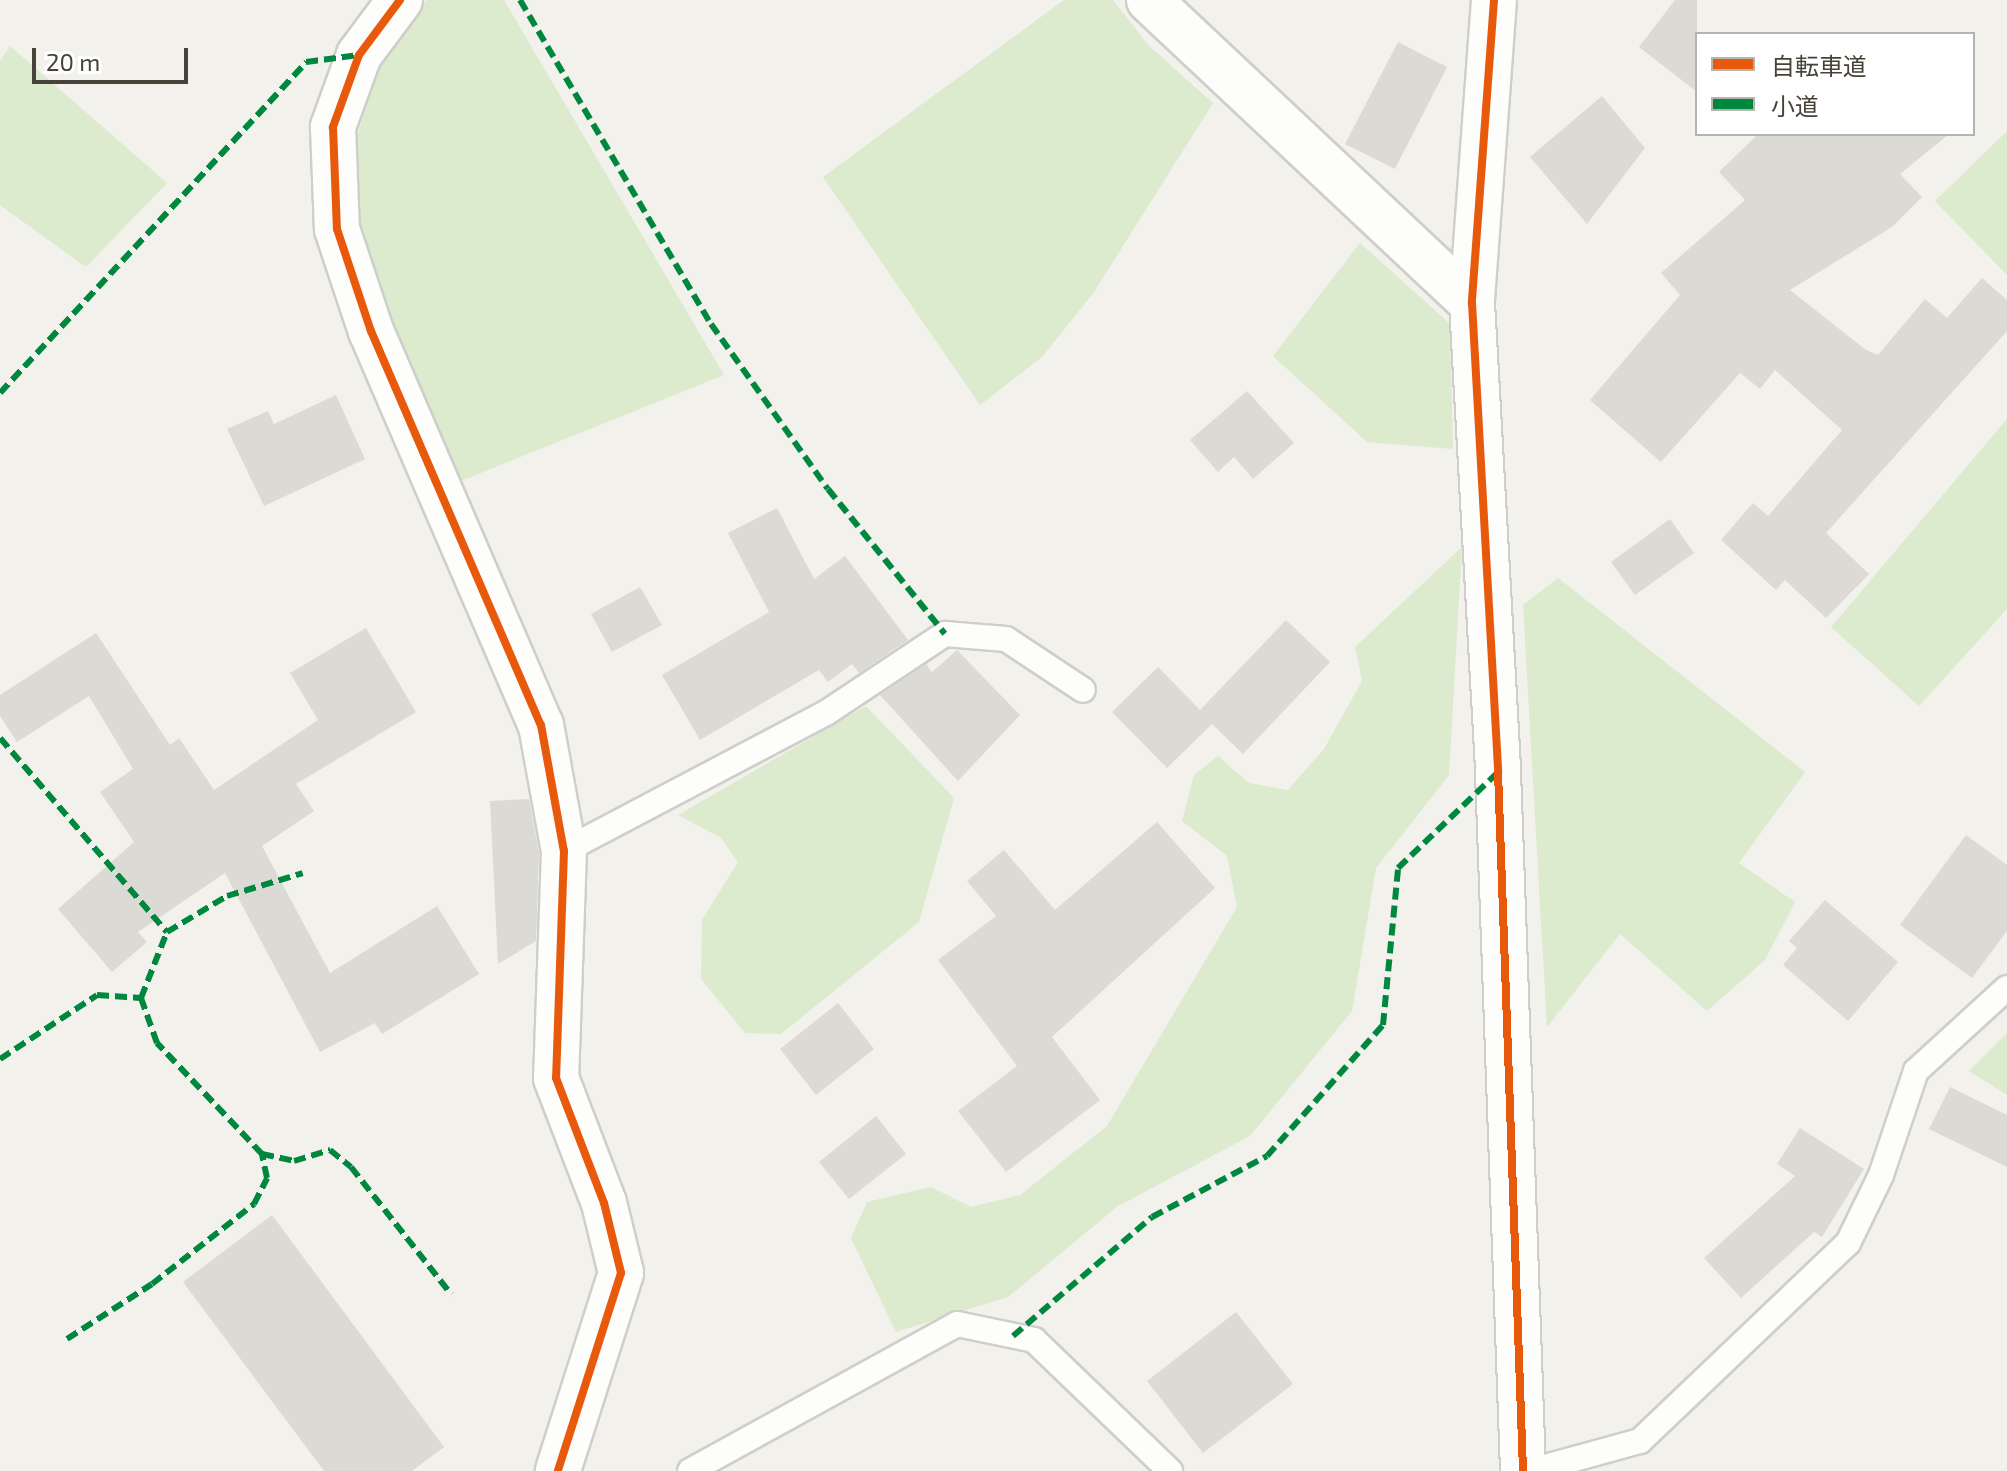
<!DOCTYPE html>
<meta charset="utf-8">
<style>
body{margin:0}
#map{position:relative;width:2007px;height:1471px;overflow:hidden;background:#f2f1ec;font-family:"Exo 2","Noto Sans JP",sans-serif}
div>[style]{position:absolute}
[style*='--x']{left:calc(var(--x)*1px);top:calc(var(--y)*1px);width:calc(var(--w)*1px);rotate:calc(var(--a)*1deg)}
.green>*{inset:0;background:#dceace}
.building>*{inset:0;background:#dbdad4}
.roads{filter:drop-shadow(2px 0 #cfceca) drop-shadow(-2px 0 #cfceca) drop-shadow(0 2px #cfceca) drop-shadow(0 -2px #cfceca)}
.lane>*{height:24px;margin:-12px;padding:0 12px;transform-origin:12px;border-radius:12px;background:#fdfdfc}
.street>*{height:44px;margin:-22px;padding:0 22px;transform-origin:22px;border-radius:22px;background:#fdfdfc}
.quiet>*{height:6px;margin-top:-3px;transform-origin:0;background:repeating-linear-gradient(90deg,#00873e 0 12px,transparent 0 18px)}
.cycleway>*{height:8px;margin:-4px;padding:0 4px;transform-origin:4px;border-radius:4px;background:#e8590c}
span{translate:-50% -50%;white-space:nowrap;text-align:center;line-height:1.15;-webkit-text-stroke:8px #fff;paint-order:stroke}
.legend{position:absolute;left:1695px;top:32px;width:280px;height:104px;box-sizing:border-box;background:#fff;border:2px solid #b5b4af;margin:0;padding:10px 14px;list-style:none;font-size:24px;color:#474338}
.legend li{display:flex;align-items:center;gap:16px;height:40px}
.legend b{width:40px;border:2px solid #b5b4af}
.scale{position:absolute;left:32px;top:48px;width:156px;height:36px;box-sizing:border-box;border:4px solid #474338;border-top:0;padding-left:10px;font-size:24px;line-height:28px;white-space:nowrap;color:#474338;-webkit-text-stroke:6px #fff;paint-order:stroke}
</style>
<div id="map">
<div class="green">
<div style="clip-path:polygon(426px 0,504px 0,724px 375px,461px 481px,360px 255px,352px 151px,385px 51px)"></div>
<div style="clip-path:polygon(1064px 0,1113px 0,1149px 46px,1213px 103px,1094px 292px,1042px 357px,980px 405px,823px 177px)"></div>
<div style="clip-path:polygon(10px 46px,167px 183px,86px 267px,0 205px,0 61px)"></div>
<div style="clip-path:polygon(2007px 131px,2007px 275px,1935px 201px)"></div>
<div style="clip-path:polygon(1360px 243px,1450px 324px,1453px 449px,1367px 442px,1273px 356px)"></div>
<div style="clip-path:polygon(2007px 419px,2007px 609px,1919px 706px,1831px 627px)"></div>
<div style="clip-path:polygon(1462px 547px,1449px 775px,1376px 868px,1352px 1011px,1250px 1136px,1118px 1206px,1008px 1297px,896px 1332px,851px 1238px,867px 1202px,931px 1187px,971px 1207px,1020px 1195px,1107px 1126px,1237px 907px,1227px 856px,1182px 821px,1194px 775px,1218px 756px,1249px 783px,1288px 790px,1324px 749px,1362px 681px,1355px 647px)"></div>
<div style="clip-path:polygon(1558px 578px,1805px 772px,1739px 863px,1795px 902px,1765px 960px,1707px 1011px,1620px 934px,1547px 1027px,1523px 605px)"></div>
<div style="clip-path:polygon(866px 706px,954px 798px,919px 922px,781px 1034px,745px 1033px,701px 979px,702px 920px,738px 862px,721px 838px,678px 815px)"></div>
<div style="clip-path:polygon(2007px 1033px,2007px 1095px,1969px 1071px)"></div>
</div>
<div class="building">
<div style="clip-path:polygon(1675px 0,1697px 0,1697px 92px,1639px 47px)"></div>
<div style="clip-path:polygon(1398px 42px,1447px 67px,1395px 169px,1345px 144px)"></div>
<div style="clip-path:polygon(1602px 96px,1645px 148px,1587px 224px,1530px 157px)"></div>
<div style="clip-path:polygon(1758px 134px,1949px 134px,1900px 174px,1922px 197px,1892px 227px,1790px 290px,1866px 350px,1878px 355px,1925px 299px,1947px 318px,1982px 278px,2007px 300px,2007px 331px,1826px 533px,1869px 574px,1826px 618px,1785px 580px,1776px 590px,1721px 540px,1753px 503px,1768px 516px,1842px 430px,1775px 370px,1760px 389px,1740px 373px,1661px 462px,1590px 400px,1680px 295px,1661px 273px,1745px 200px,1719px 172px)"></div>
<div style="clip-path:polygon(1247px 391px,1294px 443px,1253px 479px,1234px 457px,1218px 472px,1190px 440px)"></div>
<div style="clip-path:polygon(336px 395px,365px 459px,264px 506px,227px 429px,268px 411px,274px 424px)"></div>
<div style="clip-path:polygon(777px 508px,814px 579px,845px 556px,908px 640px,859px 673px,852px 664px,828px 682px,819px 670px,700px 740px,662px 675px,769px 612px,728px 533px)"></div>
<div style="clip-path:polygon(1670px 519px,1694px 553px,1635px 595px,1611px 562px)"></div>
<div style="clip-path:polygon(640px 587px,662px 625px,612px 652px,591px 614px)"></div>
<div style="clip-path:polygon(1286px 620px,1330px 662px,1243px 754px,1212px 724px,1167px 768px,1112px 712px,1158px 667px,1200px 710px)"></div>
<div style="clip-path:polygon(366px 628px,416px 712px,296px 784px,314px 811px,262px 846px,330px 973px,437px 906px,479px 974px,382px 1034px,375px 1023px,320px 1052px,225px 873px,138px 932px,147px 942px,112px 972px,58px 909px,134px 842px,100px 792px,133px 769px,89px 696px,17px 742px,0 716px,0 695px,96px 633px,170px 745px,179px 738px,214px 790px,318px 720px,290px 673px)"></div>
<div style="clip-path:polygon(957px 650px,1020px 715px,958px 781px,880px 695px,926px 664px,932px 672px)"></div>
<div style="clip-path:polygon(529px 799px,539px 853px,536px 941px,498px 964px,490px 801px)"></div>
<div style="clip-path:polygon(1157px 822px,1215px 888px,1052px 1037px,1100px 1100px,1006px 1172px,958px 1111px,1017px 1066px,938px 960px,996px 916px,967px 881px,1004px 850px,1055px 910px)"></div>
<div style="clip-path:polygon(1966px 835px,2007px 865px,2007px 931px,1972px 978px,1900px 925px)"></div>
<div style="clip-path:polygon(1825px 900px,1898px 962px,1848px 1021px,1783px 965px,1797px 948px,1789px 941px)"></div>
<div style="clip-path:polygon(838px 1003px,874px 1049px,816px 1095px,780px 1049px)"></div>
<div style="clip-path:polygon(1950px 1087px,2007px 1115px,2007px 1167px,1929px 1129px)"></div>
<div style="clip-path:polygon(876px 1116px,906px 1154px,849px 1199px,819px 1162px)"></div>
<div style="clip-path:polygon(1800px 1128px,1864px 1169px,1822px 1237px,1814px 1232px,1741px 1298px,1704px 1258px,1795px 1176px,1777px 1164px)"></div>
<div style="clip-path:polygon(272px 1215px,444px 1447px,412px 1471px,324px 1471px,183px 1282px)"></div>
<div style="clip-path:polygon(1236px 1312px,1293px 1384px,1203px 1453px,1147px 1381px)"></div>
</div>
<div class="roads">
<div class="lane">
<div style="--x:564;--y:851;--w:296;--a:-27.8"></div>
<div style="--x:826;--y:713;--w:143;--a:-33.6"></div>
<div style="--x:945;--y:634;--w:61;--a:4.7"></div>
<div style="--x:1006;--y:639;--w:92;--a:33.5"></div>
<div style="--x:690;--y:1471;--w:305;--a:-28.8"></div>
<div style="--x:957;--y:1324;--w:79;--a:11.7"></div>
<div style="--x:1034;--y:1340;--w:189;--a:43.9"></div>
<div style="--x:1531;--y:1471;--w:113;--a:-15.4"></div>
<div style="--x:1640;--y:1441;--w:287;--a:-43.6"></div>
<div style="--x:1848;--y:1243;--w:76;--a:-64.1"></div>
<div style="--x:1881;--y:1175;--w:110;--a:-71.4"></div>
<div style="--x:1916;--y:1071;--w:123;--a:-42.4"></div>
</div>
<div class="street">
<div style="--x:400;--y:0;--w:69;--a:126.7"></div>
<div style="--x:359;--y:55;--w:77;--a:109.9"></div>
<div style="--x:333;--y:127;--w:102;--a:87.8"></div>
<div style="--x:337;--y:229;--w:108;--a:71.6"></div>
<div style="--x:371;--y:331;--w:429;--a:66.7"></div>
<div style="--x:541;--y:725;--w:128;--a:79.7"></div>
<div style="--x:564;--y:851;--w:227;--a:92"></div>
<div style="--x:556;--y:1078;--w:134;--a:69"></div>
<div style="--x:604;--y:1203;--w:72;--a:76.3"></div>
<div style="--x:621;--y:1273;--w:208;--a:107.7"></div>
<div style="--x:1149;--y:0;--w:443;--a:43.2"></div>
<div style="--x:1494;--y:0;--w:304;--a:94.2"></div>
<div style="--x:1472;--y:303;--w:470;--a:86.8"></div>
<div style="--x:1498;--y:772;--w:699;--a:87.95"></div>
</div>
</div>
<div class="quiet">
<div style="--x:520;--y:0;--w:376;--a:59.5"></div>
<div style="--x:711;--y:324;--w:202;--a:54.7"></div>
<div style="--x:828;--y:489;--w:186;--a:51.1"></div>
<div style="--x:0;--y:393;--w:451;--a:-47.2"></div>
<div style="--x:306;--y:62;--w:53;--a:-7.5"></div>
<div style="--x:0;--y:738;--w:256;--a:49.3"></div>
<div style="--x:167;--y:932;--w:70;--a:-31"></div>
<div style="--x:227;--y:896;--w:79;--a:-16.8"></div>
<div style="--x:0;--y:1059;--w:116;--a:-33.4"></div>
<div style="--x:97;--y:995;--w:44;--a:3.9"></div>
<div style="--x:262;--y:1154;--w:33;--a:12"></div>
<div style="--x:294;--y:1161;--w:38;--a:-17"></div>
<div style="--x:330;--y:1150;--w:27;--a:39"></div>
<div style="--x:351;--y:1167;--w:162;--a:51.8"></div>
<div style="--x:1013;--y:1336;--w:183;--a:-40.6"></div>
<div style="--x:1152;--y:1217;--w:130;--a:-27.9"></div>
<div style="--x:1267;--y:1156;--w:175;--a:-48.5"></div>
<div style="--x:1383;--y:1025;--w:158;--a:-84.5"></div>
<div style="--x:1398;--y:868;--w:139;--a:-43.8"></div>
<div style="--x:67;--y:1339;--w:101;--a:-32.9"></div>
<div style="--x:152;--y:1284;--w:130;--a:-38.1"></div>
<div style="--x:254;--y:1204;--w:29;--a:-63"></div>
<div style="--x:267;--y:1178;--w:25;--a:-102"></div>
<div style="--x:262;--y:1154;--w:153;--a:-133.4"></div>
<div style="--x:157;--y:1043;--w:48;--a:-109.6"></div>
<div style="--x:141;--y:998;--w:71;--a:-68.5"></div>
</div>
<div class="cycleway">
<div style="--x:400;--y:0;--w:69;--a:126.7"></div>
<div style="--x:359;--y:55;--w:77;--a:109.9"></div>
<div style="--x:333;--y:127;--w:102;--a:87.8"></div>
<div style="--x:337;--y:229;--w:108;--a:71.6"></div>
<div style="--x:371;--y:331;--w:429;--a:66.7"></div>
<div style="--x:541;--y:725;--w:128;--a:79.7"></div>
<div style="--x:564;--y:851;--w:227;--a:92"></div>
<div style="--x:556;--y:1078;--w:134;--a:69"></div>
<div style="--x:604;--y:1203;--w:72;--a:76.3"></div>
<div style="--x:621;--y:1273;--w:208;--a:107.7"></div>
<div style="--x:1494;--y:0;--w:304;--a:94.2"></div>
<div style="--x:1472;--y:303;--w:470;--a:86.8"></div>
<div style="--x:1498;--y:772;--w:699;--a:87.95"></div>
</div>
<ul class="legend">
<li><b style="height:10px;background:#e8590c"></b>自転車道</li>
<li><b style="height:10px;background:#00873e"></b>小道</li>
</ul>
<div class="scale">20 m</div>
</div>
